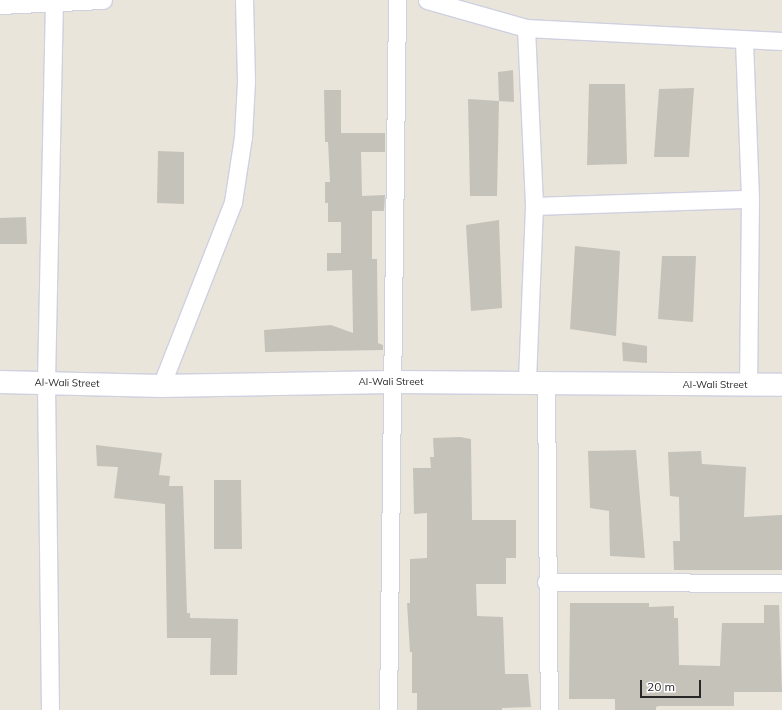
<!DOCTYPE html>
<style>
body{margin:0}
#map{position:relative;width:782px;height:710px;overflow:hidden;background:#eae5da;font-family:Mulish,sans-serif}
div>[style]{position:absolute}
[style*='--x']{left:calc(var(--x)*1px);top:calc(var(--y)*1px);width:calc(var(--w)*1px);rotate:calc(var(--a)*1deg)}
.building>*{inset:0;background:#c5c2ba}
.roads{filter:drop-shadow(1px 0 #cfd0e0) drop-shadow(-1px 0 #cfd0e0) drop-shadow(0 1px #cfd0e0) drop-shadow(0 -1px #cfd0e0)}
.street>*{height:17px;margin:-8.5px;padding:0 8.5px;transform-origin:8.5px;border-radius:8.5px;background:#fff}
.secondary>*{height:22px;margin:-11px;padding:0 11px;transform-origin:11px;border-radius:11px;background:#fff}
span{translate:-50% -50%;white-space:nowrap;text-align:center;line-height:1.15;-webkit-text-stroke:3px #fff;paint-order:stroke}
.street-label{font-size:10px;color:#282828}
.scale{position:absolute;left:640px;top:680px;width:61px;height:18px;box-sizing:border-box;border:2px solid #282828;border-top:0;padding-left:5px;font-size:12px;line-height:14px;white-space:nowrap;color:#282828;-webkit-text-stroke:3px #fff;paint-order:stroke}
</style>
<div id="map">
<div class="building">
<div style="clip-path:polygon(513px 70px,514px 102px,499px 101px,498px 72px)"></div>
<div style="clip-path:polygon(589px 84px,625px 84px,627px 164px,587px 165px)"></div>
<div style="clip-path:polygon(694px 88px,689px 157px,654px 157px,659px 89px)"></div>
<div style="clip-path:polygon(324px 90px,341px 90px,341px 133px,385px 133px,385px 152px,361px 152px,362px 196px,385px 195px,384px 211px,372px 211px,372px 259px,377px 259px,378px 343px,383px 345px,383px 350px,265px 352px,264px 330px,331px 325px,353px 333px,352px 270px,327px 271px,327px 253px,341px 253px,341px 222px,328px 222px,328px 203px,325px 203px,325px 182px,330px 182px,328px 142px,325px 142px)"></div>
<div style="clip-path:polygon(468px 99px,499px 101px,497px 196px,470px 196px)"></div>
<div style="clip-path:polygon(158px 151px,184px 152px,184px 204px,157px 203px)"></div>
<div style="clip-path:polygon(26px 217px,27px 244px,0 244px,0 218px)"></div>
<div style="clip-path:polygon(499px 220px,502px 308px,471px 311px,466px 225px)"></div>
<div style="clip-path:polygon(575px 246px,620px 251px,616px 336px,570px 329px)"></div>
<div style="clip-path:polygon(662px 256px,696px 256px,693px 322px,658px 319px)"></div>
<div style="clip-path:polygon(622px 342px,647px 346px,647px 363px,623px 361px)"></div>
<div style="clip-path:polygon(460px 437px,471px 439px,472px 520px,516px 520px,516px 558px,506px 558px,506px 584px,476px 584px,477px 616px,503px 617px,505px 674px,528px 674px,531px 707px,502px 708px,502px 710px,417px 710px,417px 693px,412px 693px,412px 652px,410px 652px,407px 603px,410px 603px,410px 559px,427px 558px,427px 513px,414px 514px,413px 468px,431px 468px,430px 457px,434px 457px,433px 438px)"></div>
<div style="clip-path:polygon(96px 445px,162px 453px,159px 475px,170px 476px,169px 486px,183px 486px,187px 613px,190px 613px,190px 618px,238px 619px,237px 675px,210px 675px,211px 638px,167px 638px,165px 504px,114px 498px,118px 467px,97px 466px)"></div>
<div style="clip-path:polygon(636px 450px,645px 558px,610px 556px,609px 511px,590px 508px,588px 451px)"></div>
<div style="clip-path:polygon(701px 451px,702px 464px,746px 467px,744px 517px,782px 515px,782px 570px,674px 570px,673px 541px,680px 541px,679px 497px,670px 496px,668px 452px)"></div>
<div style="clip-path:polygon(214px 480px,241px 480px,242px 549px,214px 549px)"></div>
<div style="clip-path:polygon(570px 603px,649px 603px,649px 607px,674px 606px,674px 618px,678px 618px,679px 665px,720px 666px,722px 623px,764px 623px,764px 605px,779px 605px,782px 692px,734px 692px,734px 706px,659px 706px,656px 707px,656px 710px,615px 710px,615px 699px,569px 699px)"></div>
</div>
<div class="roads">
<div class="street">
<div style="--x:427;--y:0;--w:103;--a:15.8"></div>
<div style="--x:526;--y:28;--w:256;--a:2.9"></div>
<div style="--x:0;--y:5;--w:103;--a:-2.8"></div>
<div style="--x:526;--y:28;--w:178;--a:87.4"></div>
<div style="--x:534;--y:206;--w:177;--a:92.3"></div>
<div style="--x:744;--y:41;--w:158;--a:87.8"></div>
<div style="--x:750;--y:199;--w:186;--a:90.6"></div>
<div style="--x:534;--y:206;--w:216;--a:-1.9"></div>
<div style="--x:546;--y:384;--w:326;--a:89.5"></div>
<div style="--x:161;--y:386;--w:198;--a:-68.6"></div>
<div style="--x:233;--y:202;--w:66;--a:-81.3"></div>
<div style="--x:243;--y:137;--w:56;--a:-86.9"></div>
<div style="--x:246;--y:81;--w:81;--a:-91.4"></div>
<div style="--x:546;--y:582;--w:236;--a:0.2"></div>
<div style="--x:50;--y:710;--w:328;--a:-90.7"></div>
<div style="--x:46;--y:382;--w:379;--a:-88.8"></div>
<div style="--x:388;--y:710;--w:710;--a:-89.27"></div>
</div>
<div class="secondary">
<div style="--x:0;--y:382;--w:161;--a:1.4"></div>
<div style="--x:161;--y:386;--w:231;--a:-1"></div>
<div style="--x:392;--y:382;--w:390;--a:0.4"></div>
</div>
</div>
<div class="street-label">
<span style="left:391px;top:382px">Al-Wali Street</span>
<span style="left:67px;top:383px;rotate:1deg">Al-Wali Street</span>
<span style="left:715px;top:385px">Al-Wali Street</span>
</div>
<div class="scale">20 m</div>
</div>
